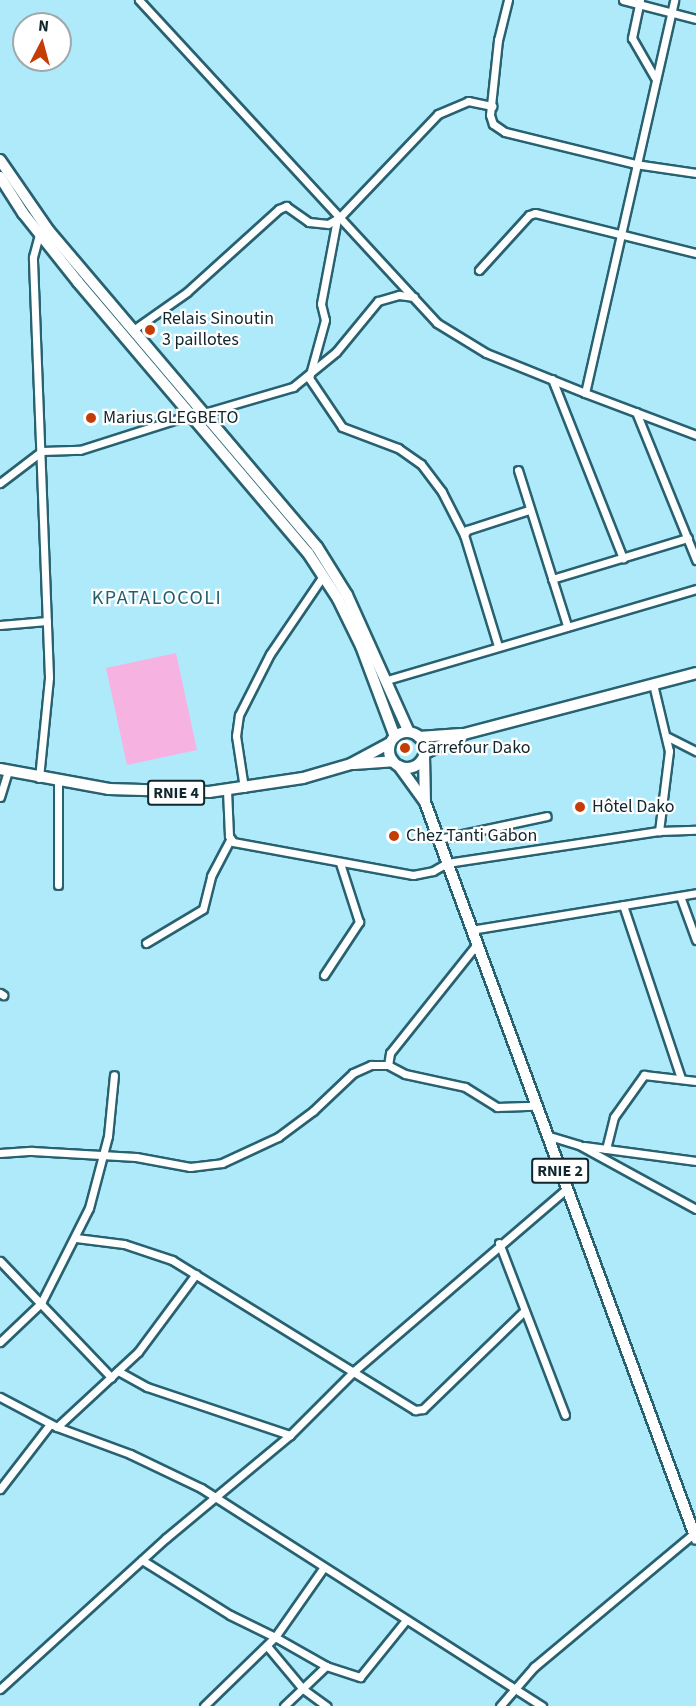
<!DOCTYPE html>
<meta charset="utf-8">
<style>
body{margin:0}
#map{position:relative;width:696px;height:1706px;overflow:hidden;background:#afeafb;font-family:"Source Sans 3",sans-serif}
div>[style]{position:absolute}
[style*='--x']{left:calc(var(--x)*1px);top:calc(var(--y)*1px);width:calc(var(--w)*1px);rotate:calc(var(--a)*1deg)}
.green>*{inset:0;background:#f6b3e2}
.roads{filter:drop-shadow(2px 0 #286271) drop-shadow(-2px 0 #286271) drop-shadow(0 2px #286271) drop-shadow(0 -2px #286271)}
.minor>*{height:7px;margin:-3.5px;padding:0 3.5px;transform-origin:3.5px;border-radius:3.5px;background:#fff}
.primary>*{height:10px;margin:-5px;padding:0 5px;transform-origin:5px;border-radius:5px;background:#fff}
.trunk>*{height:10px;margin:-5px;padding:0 5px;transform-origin:5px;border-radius:5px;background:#fff}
.trunk>.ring{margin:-5px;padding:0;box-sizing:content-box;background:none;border:10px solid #fff;border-radius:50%}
.dots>*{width:16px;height:16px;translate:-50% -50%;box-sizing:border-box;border:3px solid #fff;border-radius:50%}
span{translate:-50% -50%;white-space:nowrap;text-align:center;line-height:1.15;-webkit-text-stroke:4.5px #fff;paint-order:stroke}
.shield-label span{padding:2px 4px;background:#fff;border:2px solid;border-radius:4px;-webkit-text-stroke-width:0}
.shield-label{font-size:16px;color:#0f272d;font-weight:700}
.poi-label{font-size:18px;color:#0f272d}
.left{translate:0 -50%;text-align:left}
.neighbourhood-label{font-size:20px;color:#245e6d;letter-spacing:1.5px}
.north{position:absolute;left:12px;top:12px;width:60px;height:60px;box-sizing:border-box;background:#fff;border:2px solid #9fa9ab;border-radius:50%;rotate:6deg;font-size:16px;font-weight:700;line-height:24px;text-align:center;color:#0f272d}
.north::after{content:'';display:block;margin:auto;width:21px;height:27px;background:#c53d06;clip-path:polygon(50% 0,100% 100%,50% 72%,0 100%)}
</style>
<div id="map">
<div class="green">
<div style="clip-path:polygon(176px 653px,197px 750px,127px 765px,106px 668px)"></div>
</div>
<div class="roads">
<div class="minor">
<div style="--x:139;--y:0;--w:439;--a:47.3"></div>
<div style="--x:437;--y:323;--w:57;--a:31.5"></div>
<div style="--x:486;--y:353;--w:107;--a:22"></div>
<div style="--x:585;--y:393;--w:403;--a:-77.2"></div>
<div style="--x:508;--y:0;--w:41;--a:104"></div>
<div style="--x:498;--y:40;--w:75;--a:96.1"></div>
<div style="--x:490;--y:115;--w:9;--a:72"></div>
<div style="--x:493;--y:124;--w:14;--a:34"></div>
<div style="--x:505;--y:132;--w:134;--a:13.8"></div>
<div style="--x:635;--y:164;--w:62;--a:8.4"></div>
<div style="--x:623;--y:0;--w:75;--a:14.6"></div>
<div style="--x:640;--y:0;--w:39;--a:102"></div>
<div style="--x:632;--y:38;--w:46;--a:60.1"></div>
<div style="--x:337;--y:219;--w:86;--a:100.7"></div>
<div style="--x:321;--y:304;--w:16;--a:76"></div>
<div style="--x:325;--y:320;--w:60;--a:105.4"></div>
<div style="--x:309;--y:378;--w:59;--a:56"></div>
<div style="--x:342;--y:427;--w:60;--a:20.6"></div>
<div style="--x:398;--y:448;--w:28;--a:35"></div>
<div style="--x:421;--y:464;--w:35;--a:53"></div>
<div style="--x:442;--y:492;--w:48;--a:62.9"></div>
<div style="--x:479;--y:270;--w:74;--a:-47.7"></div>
<div style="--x:529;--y:215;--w:6;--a:-18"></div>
<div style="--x:535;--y:213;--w:166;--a:14"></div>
<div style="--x:133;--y:330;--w:66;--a:-35.1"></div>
<div style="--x:187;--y:292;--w:124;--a:-42.1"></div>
<div style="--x:279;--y:209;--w:8;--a:-23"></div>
<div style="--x:286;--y:206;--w:28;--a:35"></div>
<div style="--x:309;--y:222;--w:19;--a:6"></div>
<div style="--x:328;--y:224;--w:14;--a:-30"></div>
<div style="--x:340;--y:217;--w:142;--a:-46.4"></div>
<div style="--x:438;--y:114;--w:33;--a:-23"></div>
<div style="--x:468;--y:101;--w:25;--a:12"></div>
<div style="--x:552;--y:379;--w:193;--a:68.4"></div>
<div style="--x:585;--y:393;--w:119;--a:20.7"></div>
<div style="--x:636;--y:412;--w:160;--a:67.9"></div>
<div style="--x:204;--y:413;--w:93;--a:-16.3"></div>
<div style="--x:293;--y:387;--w:55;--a:-39.1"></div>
<div style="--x:336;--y:352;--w:66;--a:-50.5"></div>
<div style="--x:378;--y:301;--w:22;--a:-16"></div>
<div style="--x:399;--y:295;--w:15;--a:8"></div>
<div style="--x:518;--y:470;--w:163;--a:72.5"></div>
<div style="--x:0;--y:483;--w:53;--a:-37.3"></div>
<div style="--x:42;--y:451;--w:38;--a:-2"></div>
<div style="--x:80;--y:450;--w:119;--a:-17.7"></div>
<div style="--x:552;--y:579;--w:142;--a:-16.8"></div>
<div style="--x:0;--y:625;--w:47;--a:-4.9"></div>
<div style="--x:498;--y:646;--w:116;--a:-107"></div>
<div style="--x:464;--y:535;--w:6;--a:-59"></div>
<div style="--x:467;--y:530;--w:65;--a:-17.9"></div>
<div style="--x:387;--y:680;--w:322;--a:-16.4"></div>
<div style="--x:653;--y:684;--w:69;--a:76.6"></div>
<div style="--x:669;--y:751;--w:81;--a:97.1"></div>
<div style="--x:666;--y:736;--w:34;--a:27"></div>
<div style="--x:39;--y:778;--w:101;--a:-84.3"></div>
<div style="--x:49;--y:677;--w:420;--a:-92.2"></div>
<div style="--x:33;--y:257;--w:27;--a:-75"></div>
<div style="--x:244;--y:788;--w:53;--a:-98.7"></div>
<div style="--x:236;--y:736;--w:21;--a:-82"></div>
<div style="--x:239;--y:715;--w:68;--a:-63.1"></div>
<div style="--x:270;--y:654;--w:94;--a:-55.8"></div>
<div style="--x:227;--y:790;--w:46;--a:87.5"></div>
<div style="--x:229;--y:836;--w:7;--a:56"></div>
<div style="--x:233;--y:842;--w:183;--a:10.4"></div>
<div style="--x:413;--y:875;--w:20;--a:-11"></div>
<div style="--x:433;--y:871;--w:16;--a:-30"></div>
<div style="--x:447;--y:863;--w:214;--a:-8.6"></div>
<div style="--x:659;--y:831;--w:37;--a:-2"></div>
<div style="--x:0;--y:797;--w:27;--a:-73"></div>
<div style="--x:439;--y:839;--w:110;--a:-12"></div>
<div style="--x:58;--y:885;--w:104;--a:-90"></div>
<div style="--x:680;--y:896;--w:47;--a:70"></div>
<div style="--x:623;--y:905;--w:182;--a:71.5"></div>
<div style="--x:471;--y:930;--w:228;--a:-9.3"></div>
<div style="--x:146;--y:943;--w:66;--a:-30.8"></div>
<div style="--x:203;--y:909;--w:34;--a:-76"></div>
<div style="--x:211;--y:876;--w:41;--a:-62.2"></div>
<div style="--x:477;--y:944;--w:139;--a:128.6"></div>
<div style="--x:390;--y:1053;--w:12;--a:99"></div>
<div style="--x:388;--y:1065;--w:19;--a:28"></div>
<div style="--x:405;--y:1074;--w:61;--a:12.2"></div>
<div style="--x:465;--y:1087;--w:38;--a:32"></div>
<div style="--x:497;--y:1107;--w:37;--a:-2"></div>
<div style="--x:324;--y:975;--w:64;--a:-56.6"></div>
<div style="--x:359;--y:922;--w:62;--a:-107.9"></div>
<div style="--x:0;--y:993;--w:4;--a:34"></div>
<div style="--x:546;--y:1135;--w:34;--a:17"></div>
<div style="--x:579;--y:1145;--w:133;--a:28.7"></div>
<div style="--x:584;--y:1146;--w:113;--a:7.6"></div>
<div style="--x:606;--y:1149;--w:33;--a:-76"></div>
<div style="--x:614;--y:1117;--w:52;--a:-54.5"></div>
<div style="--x:644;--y:1075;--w:52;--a:6.6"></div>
<div style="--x:0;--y:1153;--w:32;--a:-4"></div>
<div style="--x:32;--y:1151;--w:104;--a:3.3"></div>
<div style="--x:136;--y:1157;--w:55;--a:10.5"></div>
<div style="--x:190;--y:1167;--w:32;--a:-7"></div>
<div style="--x:222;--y:1163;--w:62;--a:-24.9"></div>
<div style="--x:278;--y:1137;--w:44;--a:-36.6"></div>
<div style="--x:313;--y:1111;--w:55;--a:-43.5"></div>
<div style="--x:353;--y:1073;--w:20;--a:-24"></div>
<div style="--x:371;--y:1065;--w:17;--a:0"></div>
<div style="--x:76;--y:1238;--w:48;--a:7.1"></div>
<div style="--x:124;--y:1244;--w:51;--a:18.4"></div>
<div style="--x:172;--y:1260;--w:286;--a:31.7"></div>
<div style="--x:415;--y:1410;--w:8;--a:-7"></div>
<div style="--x:423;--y:1409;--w:141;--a:-44.1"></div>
<div style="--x:499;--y:1243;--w:184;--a:69"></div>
<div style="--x:0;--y:1261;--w:161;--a:46.3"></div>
<div style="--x:0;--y:1342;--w:57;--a:-43.6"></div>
<div style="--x:41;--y:1303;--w:106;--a:-63.2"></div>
<div style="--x:89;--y:1208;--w:74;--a:-75.2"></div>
<div style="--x:108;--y:1136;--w:61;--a:-84.4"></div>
<div style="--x:118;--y:1371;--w:33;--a:29"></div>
<div style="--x:147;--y:1387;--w:151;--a:18.6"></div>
<div style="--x:0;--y:1397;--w:64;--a:27.8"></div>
<div style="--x:57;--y:1427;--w:78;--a:20.3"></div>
<div style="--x:130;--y:1454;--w:79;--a:25.6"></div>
<div style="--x:201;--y:1488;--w:405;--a:32.6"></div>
<div style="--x:57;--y:1427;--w:110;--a:-42.8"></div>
<div style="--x:138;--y:1352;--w:97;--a:-53.4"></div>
<div style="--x:0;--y:1489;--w:82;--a:-52.4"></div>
<div style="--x:142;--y:1560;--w:104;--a:32"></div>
<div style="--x:230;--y:1615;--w:50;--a:26.1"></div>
<div style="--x:275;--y:1637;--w:85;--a:-55"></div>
<div style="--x:267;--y:1646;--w:56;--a:50.1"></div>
<div style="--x:303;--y:1689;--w:29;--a:36"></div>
<div style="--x:0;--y:1689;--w:224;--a:-42.3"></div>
<div style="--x:166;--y:1538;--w:161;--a:-39.7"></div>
<div style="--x:290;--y:1435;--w:91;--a:-45"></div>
<div style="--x:354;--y:1371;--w:279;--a:-40.6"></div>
<div style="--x:204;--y:1706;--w:99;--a:-44.2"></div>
<div style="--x:275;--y:1637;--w:59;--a:29.6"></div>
<div style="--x:326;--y:1666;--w:36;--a:18"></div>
<div style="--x:360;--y:1677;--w:73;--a:-51.1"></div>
<div style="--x:284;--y:1706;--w:58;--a:-43.6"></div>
<div style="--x:500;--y:1706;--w:52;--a:-48.9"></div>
<div style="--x:534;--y:1667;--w:209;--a:-39.9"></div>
</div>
<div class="primary">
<div style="--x:419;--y:737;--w:42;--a:-4.1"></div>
<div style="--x:425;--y:753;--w:43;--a:-26"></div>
<div style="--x:464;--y:734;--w:240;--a:-14.7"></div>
<div style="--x:354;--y:764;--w:39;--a:-4"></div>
<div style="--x:0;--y:769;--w:111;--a:10.4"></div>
<div style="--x:109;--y:789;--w:100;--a:1.7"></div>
<div style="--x:209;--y:792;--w:95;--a:-8.5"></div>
<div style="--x:303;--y:778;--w:50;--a:-16.3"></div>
<div style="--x:351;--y:764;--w:44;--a:-28.3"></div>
</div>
<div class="trunk">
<div style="--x:0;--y:160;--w:86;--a:55.4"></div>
<div style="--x:49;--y:231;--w:414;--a:49.7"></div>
<div style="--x:317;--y:547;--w:57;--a:58"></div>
<div style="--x:347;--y:595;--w:150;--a:65.7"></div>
<div style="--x:0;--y:177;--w:43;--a:57.4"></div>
<div style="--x:23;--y:213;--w:88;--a:51.4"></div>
<div style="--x:78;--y:282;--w:355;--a:49.7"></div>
<div style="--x:308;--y:553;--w:55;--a:56.9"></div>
<div style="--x:338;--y:599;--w:52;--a:63.9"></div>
<div style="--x:361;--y:646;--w:97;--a:69.5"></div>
<div class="ring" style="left:389px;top:732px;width:26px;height:26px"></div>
<div style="--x:424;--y:756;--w:46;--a:88.8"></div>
<div style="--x:399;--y:766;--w:44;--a:54.2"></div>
<div style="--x:425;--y:802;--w:785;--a:69.81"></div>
</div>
</div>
<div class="dots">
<div style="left:150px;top:330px;background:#c53d06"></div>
<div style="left:91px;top:418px;background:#c53d06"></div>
<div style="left:405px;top:748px;background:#c53d06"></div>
<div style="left:580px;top:807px;background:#c53d06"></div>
<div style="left:394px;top:836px;background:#c53d06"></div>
</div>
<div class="shield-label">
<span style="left:176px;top:793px">RNIE 4</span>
<span style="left:560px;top:1171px">RNIE 2</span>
</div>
<div class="poi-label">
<span class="left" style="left:162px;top:330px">Relais Sinoutin<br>3 paillotes</span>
<span class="left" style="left:103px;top:418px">Marius GLEGBETO</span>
<span class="left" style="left:417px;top:748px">Carrefour Dako</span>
<span class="left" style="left:592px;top:807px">Hôtel Dako</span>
<span class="left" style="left:406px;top:836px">Chez Tanti Gabon</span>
</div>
<div class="neighbourhood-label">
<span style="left:157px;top:598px">KPATALOCOLI</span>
</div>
<div class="north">N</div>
</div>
